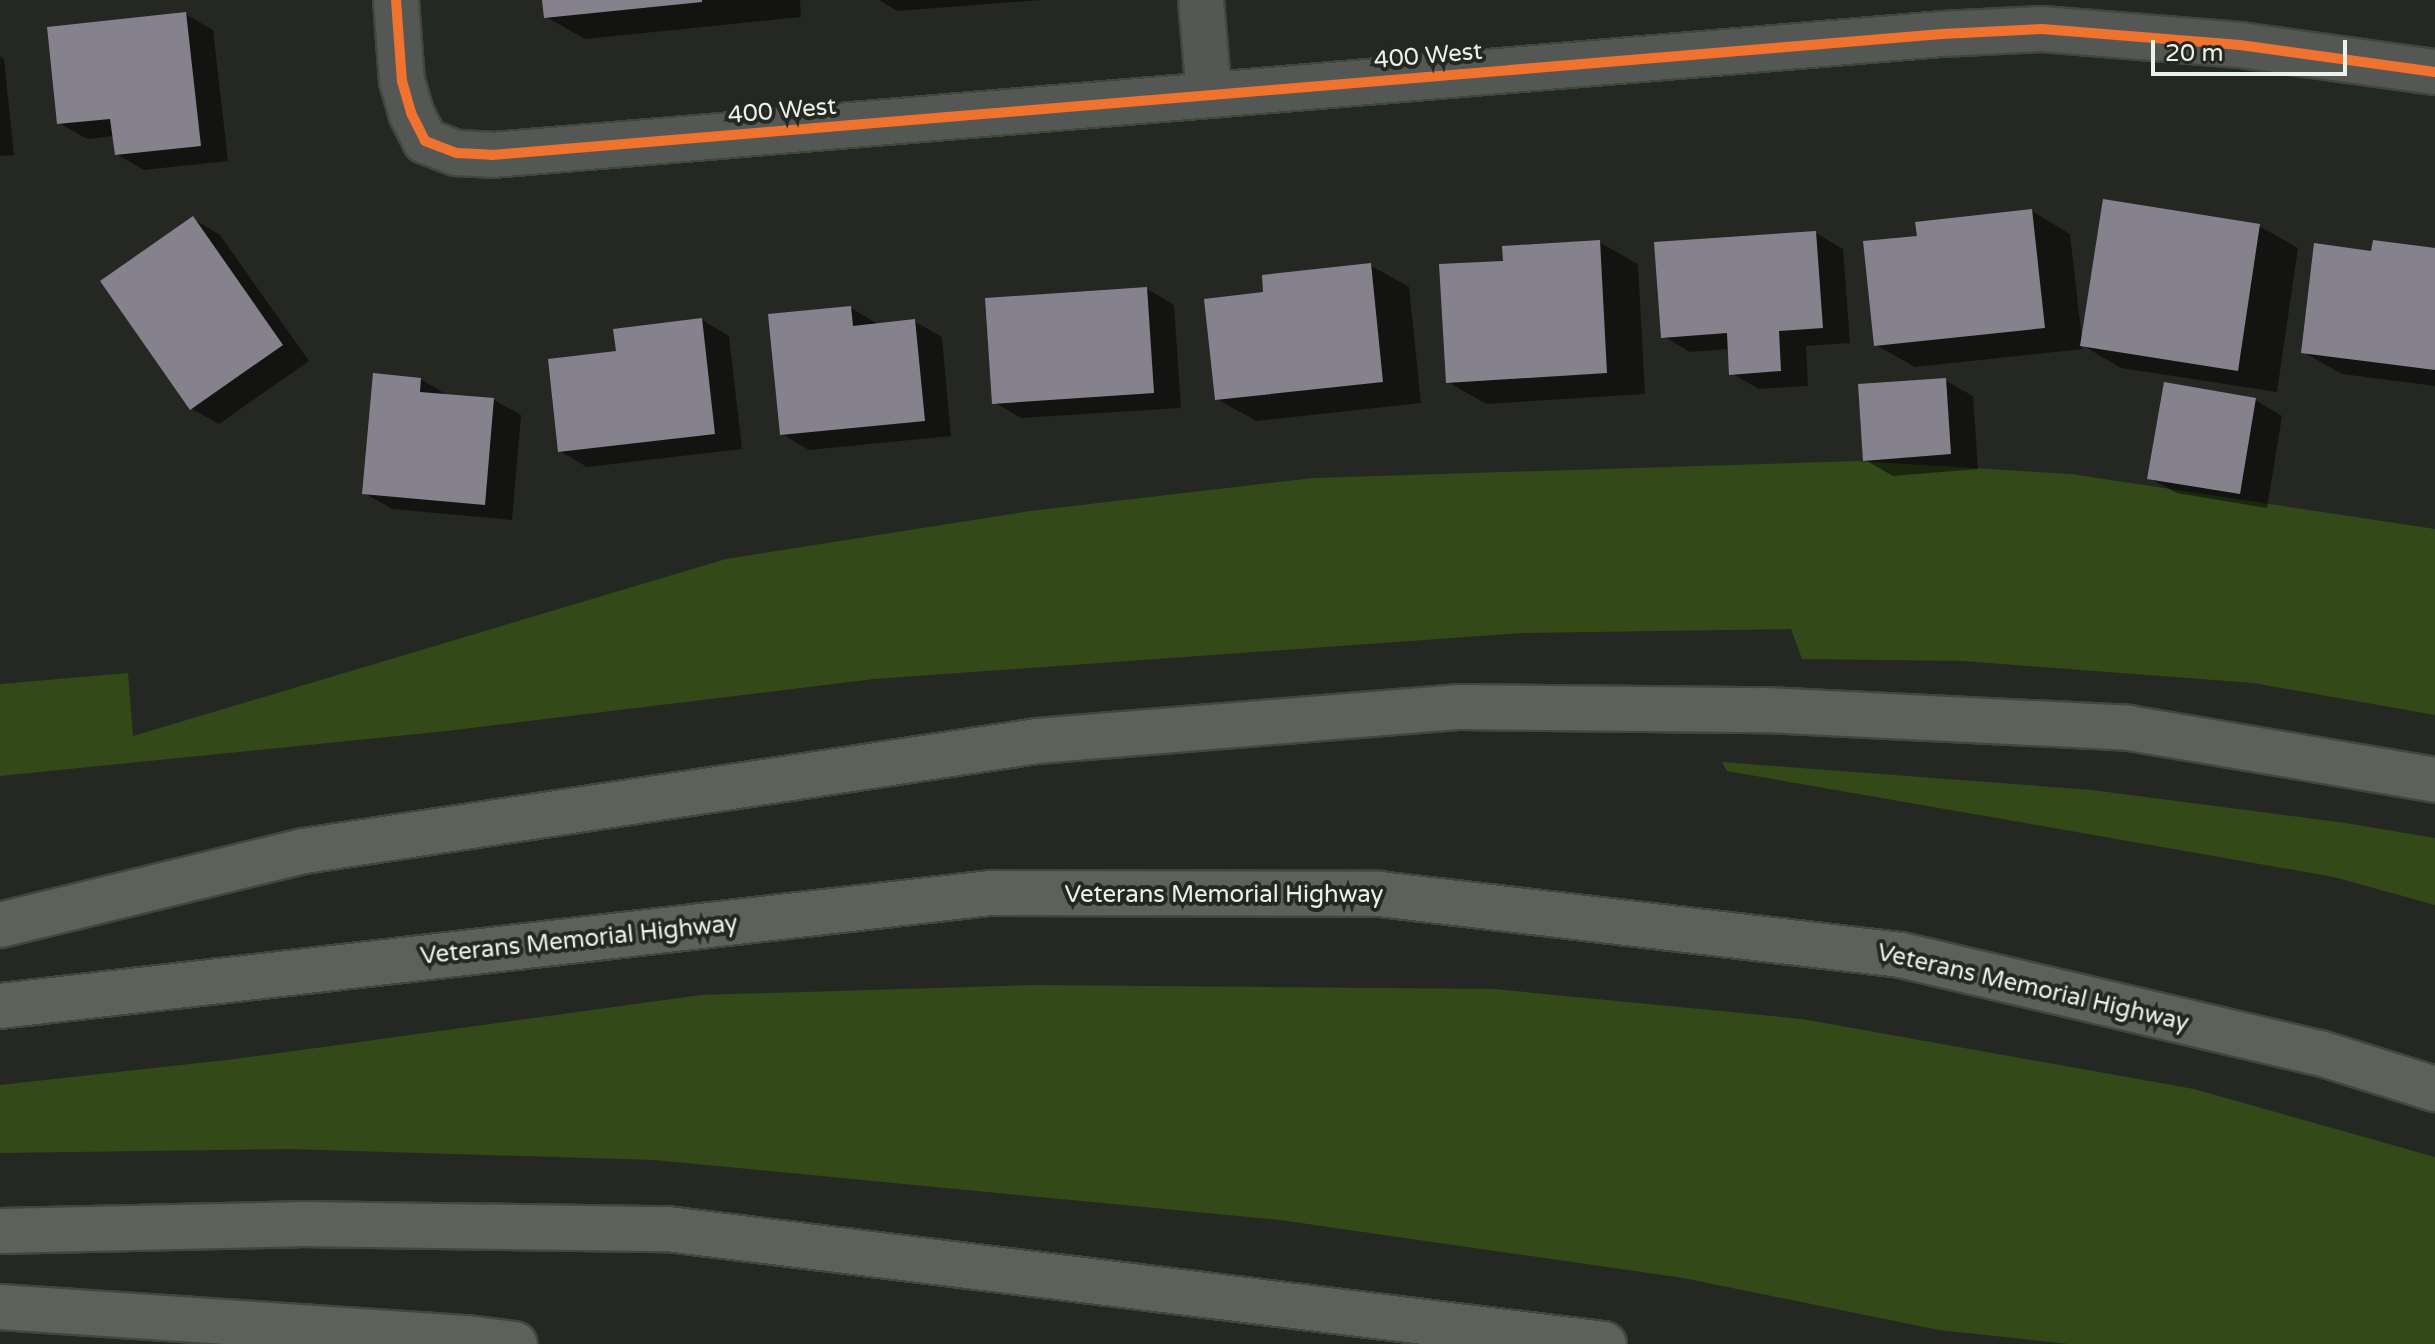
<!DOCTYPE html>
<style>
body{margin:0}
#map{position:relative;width:2435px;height:1344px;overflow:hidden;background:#252722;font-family:"Varela Round",sans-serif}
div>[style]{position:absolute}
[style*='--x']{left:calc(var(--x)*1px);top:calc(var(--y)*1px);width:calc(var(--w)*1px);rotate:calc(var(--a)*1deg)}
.green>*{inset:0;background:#334918}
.shadow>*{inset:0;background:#0007}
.building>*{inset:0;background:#86828d}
.roads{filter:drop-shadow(2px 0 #434541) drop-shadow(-2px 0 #434541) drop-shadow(0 2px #434541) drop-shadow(0 -2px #434541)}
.minor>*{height:44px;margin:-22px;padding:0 22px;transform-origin:22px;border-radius:22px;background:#555754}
.highway>*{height:44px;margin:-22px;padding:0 22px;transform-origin:22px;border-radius:22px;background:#5d6258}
.cycleway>*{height:10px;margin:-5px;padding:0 5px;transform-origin:5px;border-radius:5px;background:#ef722f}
span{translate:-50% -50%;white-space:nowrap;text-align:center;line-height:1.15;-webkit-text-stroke:8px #252821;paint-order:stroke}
.street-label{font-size:24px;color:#eef0eb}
.scale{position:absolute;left:2151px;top:40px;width:196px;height:36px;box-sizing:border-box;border:4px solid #eef0eb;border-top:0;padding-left:10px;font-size:24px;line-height:28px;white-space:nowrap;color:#eef0eb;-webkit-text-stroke:6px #252821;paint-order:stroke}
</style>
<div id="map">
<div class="green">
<div style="clip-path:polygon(1857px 461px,2071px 474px,2435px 529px,2435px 715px,2253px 683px,1963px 661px,1802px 659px,1791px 629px,1522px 633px,874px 679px,447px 731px,0 776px,0 684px,128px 673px,133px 736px,726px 559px,1030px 511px,1313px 478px)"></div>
<div style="clip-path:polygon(1722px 762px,2092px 790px,2346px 823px,2435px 838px,2435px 905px,2334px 877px,1727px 771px)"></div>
<div style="clip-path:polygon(1036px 985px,1494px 989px,1802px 1019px,2194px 1089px,2435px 1157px,2435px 1344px,2069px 1344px,1939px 1330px,1683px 1278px,1280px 1220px,654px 1160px,288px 1149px,0 1153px,0 1085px,235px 1059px,701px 995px)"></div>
</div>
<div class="shadow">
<div style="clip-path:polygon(544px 0,800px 0,801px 17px,585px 39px,546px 17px)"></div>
<div style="clip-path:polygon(879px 0,1042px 0,897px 11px)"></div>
<div style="clip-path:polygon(185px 14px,213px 30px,228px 161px,144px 170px,116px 154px,114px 136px,87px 139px,59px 123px)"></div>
<div style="clip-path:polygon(0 56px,4px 59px,14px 155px,0 156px)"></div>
<div style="clip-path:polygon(2032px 211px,2070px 234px,2082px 340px,2259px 226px,2298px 248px,2277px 392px,2121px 368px,2082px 345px,2083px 349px,1915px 367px,1876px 345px,1919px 238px)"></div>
<div style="clip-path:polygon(193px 219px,220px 235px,309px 361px,219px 424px,192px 409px)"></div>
<div style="clip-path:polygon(1816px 233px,1843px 249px,1850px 343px,1806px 346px,1808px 386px,1759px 389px,1731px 373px,1730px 349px,1690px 352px,1663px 336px)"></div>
<div style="clip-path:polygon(1599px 242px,1638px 264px,1645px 394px,1486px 404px,1448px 382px,1505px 262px)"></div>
<div style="clip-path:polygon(2435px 250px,2435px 386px,2342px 374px,2303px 352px,2373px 253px)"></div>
<div style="clip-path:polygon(1370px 265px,1409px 287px,1421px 403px,1256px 421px,1217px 399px,1265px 294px)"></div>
<div style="clip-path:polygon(1147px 289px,1174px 305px,1181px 408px,1021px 418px,994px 402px)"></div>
<div style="clip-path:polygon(851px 308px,878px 324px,914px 321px,942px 337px,951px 436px,809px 450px,782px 434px)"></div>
<div style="clip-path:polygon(702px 320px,729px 336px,742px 449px,587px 467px,560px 451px,618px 352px)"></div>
<div style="clip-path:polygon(420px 379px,449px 396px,494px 400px,521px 415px,512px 520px,392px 509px,364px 493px)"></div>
<div style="clip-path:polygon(1945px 380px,1973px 396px,1978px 469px,1893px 476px,1865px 460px)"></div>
<div style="clip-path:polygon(2255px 400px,2282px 416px,2267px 508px,2177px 493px,2149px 478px)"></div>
</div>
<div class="building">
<div style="clip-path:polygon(542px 0,702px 0,702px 2px,544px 18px)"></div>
<div style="clip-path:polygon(186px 12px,201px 146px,115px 155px,110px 119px,57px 124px,47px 27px)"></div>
<div style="clip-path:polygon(2103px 199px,2260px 224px,2238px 371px,2080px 346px)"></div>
<div style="clip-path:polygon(2032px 209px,2045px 328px,1874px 346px,1863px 241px,1917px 236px,1915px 222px)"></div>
<div style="clip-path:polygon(193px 216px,283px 345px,190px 410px,100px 281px)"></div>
<div style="clip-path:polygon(1816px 231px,1823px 328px,1779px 331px,1781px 371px,1729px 375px,1727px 333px,1661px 338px,1654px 242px)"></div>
<div style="clip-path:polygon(1600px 240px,1607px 373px,1446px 383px,1439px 264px,1503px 261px,1502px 246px)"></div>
<div style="clip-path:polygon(2373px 240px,2435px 248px,2435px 370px,2301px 353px,2314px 243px,2371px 251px)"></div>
<div style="clip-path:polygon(1371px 263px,1383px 382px,1215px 400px,1204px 299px,1263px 292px,1262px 275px)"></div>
<div style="clip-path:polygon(1147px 287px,1154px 393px,992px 404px,985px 298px)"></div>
<div style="clip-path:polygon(851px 306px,853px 326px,915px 319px,925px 421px,780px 435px,768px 314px)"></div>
<div style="clip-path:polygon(702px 318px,715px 434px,558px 452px,548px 359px,616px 351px,613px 329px)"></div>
<div style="clip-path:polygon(373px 373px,421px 378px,420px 392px,494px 398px,485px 505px,362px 494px)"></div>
<div style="clip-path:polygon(1946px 378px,1951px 454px,1863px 461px,1858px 384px)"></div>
<div style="clip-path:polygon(2164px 382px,2256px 398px,2240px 494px,2147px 479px)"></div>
</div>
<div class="roads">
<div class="minor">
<div style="--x:396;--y:0;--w:81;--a:85.8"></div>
<div style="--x:402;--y:81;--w:33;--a:74"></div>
<div style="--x:411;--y:113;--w:31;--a:63"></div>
<div style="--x:425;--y:141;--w:34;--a:21"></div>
<div style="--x:457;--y:153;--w:35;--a:3"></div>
<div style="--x:492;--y:155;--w:1455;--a:-4.77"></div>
<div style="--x:1942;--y:34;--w:100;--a:-2.9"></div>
<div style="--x:2042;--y:29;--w:199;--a:4.6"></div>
<div style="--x:2240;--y:45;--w:197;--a:7.9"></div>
<div style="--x:1201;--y:0;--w:95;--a:85.2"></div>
</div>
<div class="highway">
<div style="--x:0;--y:925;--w:313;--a:-13.7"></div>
<div style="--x:304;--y:851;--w:741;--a:-8.53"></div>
<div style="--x:1037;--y:741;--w:425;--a:-4.6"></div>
<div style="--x:1461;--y:707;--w:305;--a:0.6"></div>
<div style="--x:1766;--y:710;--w:363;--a:2.8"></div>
<div style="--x:2129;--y:728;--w:310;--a:9.6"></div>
<div style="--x:0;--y:1006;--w:997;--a:-6.51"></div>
<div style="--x:991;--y:893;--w:388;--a:0.1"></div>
<div style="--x:1379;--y:894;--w:526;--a:6.67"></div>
<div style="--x:1901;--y:955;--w:430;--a:13.2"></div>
<div style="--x:2320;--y:1053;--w:121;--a:17.4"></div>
<div style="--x:0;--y:1231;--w:299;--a:-1.3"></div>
<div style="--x:299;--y:1224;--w:368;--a:0.8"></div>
<div style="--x:667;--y:1229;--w:944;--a:7"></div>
<div style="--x:0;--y:1307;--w:469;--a:3.8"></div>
<div style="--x:468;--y:1338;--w:47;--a:7.3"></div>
</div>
</div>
<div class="cycleway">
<div style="--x:396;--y:0;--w:81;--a:85.8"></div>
<div style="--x:402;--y:81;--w:33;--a:74"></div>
<div style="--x:411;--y:113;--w:31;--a:63"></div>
<div style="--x:425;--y:141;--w:34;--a:21"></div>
<div style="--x:457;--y:153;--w:35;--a:3"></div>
<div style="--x:492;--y:155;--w:1455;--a:-4.77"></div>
<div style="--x:1942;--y:34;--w:100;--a:-2.9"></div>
<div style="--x:2042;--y:29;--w:199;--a:4.6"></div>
<div style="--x:2240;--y:45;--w:197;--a:7.9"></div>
</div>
<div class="street-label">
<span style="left:1428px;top:56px;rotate:-5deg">400 West</span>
<span style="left:782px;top:111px;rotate:-5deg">400 West</span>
<span style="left:1224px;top:895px">Veterans Memorial Highway</span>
<span style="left:579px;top:940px;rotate:-6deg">Veterans Memorial Highway</span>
<span style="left:2033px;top:988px;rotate:13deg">Veterans Memorial Highway</span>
</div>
<div class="scale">20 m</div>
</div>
